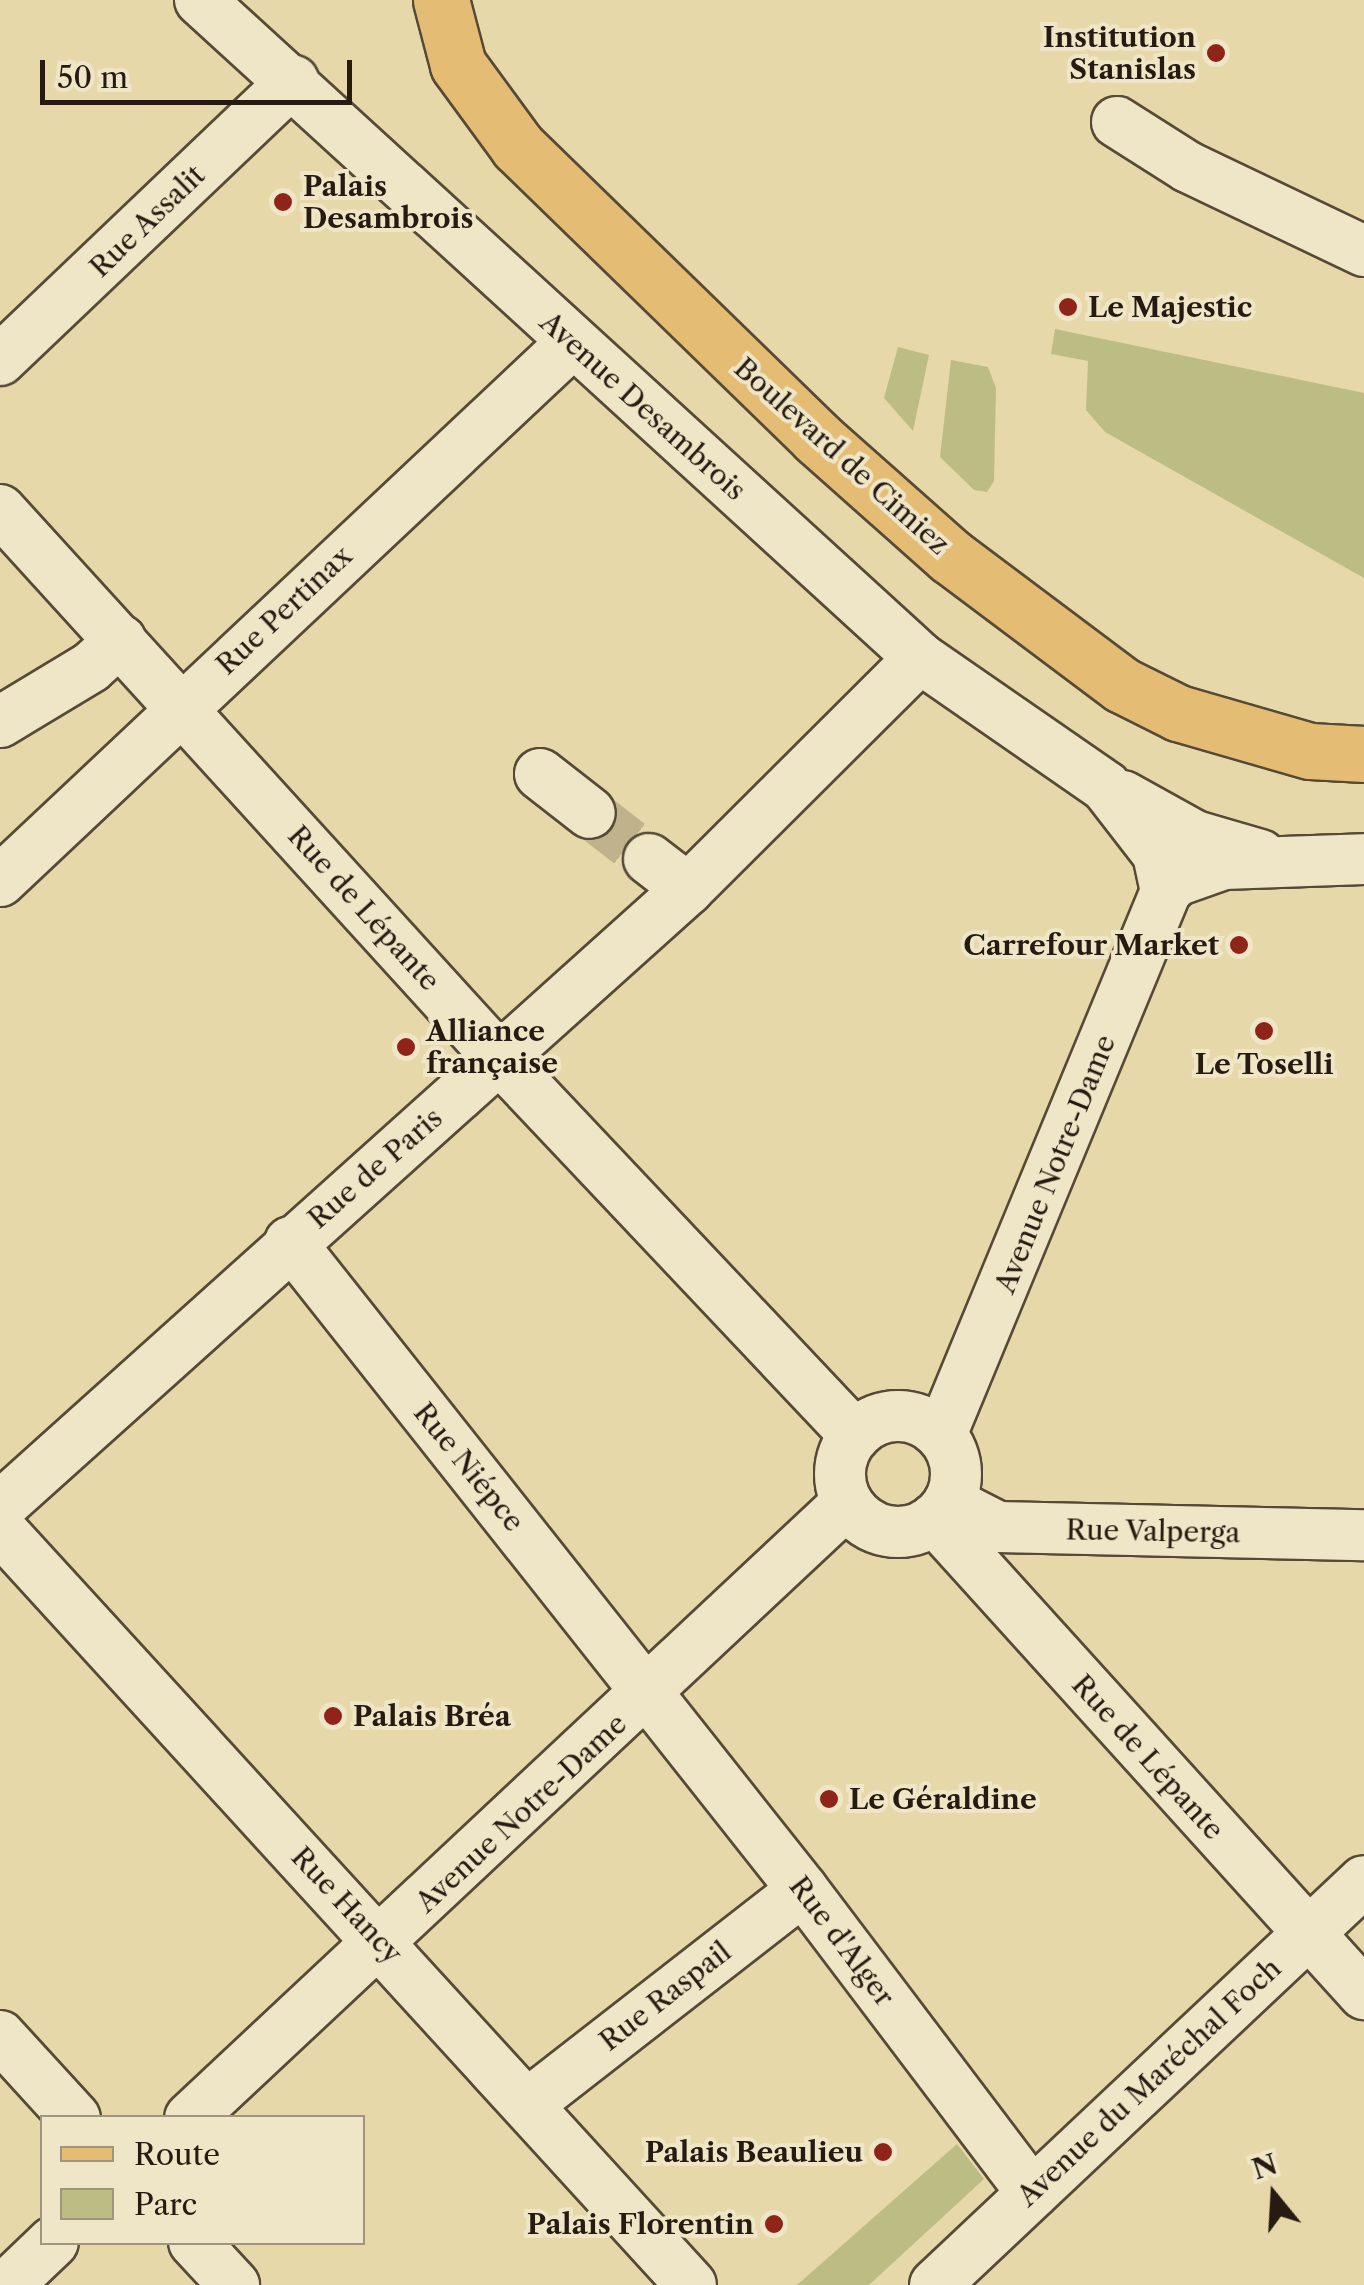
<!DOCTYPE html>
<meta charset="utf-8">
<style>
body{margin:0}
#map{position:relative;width:1364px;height:2285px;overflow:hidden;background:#e7d8a9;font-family:"Libre Caslon Text",serif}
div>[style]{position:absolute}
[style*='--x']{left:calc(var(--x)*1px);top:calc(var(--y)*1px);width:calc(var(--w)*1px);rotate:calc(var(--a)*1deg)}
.green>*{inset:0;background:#bcbd84}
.minor-tunnel>*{height:50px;margin-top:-25px;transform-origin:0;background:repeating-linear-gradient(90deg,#c0b28b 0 50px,transparent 0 75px)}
.roads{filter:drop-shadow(2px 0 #564a37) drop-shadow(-2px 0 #564a37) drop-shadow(0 2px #564a37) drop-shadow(0 -2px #564a37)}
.minor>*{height:50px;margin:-25px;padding:0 25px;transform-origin:25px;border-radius:25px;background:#efe6c7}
.minor>.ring{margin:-25px;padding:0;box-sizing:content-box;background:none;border:50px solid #efe6c7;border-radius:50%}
.major>*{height:55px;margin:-27.5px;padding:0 27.5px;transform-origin:27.5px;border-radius:27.5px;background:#e4bc74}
.dots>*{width:28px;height:28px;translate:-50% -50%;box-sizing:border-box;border:5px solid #efe6c7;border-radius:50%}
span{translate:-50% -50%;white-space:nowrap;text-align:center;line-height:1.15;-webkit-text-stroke:8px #efe6c7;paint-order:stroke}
.poi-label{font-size:28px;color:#261a11;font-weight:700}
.right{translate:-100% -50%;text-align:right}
.left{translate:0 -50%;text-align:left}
.street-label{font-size:28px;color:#261a11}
.legend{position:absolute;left:40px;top:2115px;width:325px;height:130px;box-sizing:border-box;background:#efe6c7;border:2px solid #9f947e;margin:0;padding:12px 18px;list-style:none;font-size:30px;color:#261a11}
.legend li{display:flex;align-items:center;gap:20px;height:50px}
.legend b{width:50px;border:2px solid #9f947e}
.north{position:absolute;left:1224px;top:2145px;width:100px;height:100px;-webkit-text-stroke:8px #efe6c7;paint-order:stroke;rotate:342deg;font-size:28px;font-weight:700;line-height:40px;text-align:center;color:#261a11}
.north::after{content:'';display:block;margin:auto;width:35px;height:45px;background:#261a11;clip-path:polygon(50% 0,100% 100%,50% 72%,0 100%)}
.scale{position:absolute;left:40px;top:60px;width:312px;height:45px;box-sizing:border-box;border:5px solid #261a11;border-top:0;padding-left:12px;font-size:30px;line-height:35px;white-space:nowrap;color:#261a11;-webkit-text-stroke:8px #efe6c7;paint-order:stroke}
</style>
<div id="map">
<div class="green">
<div style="clip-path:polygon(1055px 329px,1364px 393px,1364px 578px,1105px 432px,1086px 410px,1088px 361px,1051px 354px)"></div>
<div style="clip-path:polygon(898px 347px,929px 355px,913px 431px,884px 398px)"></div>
<div style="clip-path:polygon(951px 360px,988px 367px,996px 388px,994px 481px,987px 492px,974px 490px,940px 457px)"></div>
<div style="clip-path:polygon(957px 2144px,984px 2179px,869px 2285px,797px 2285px)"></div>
</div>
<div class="minor-tunnel">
<div style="--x:590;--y:813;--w:75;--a:37.9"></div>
</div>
<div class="roads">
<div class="minor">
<div style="--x:200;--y:0;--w:975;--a:42.42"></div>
<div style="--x:920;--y:658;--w:226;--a:34.7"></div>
<div style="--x:1106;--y:787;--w:85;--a:52.2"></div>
<div style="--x:1158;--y:854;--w:38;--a:78"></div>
<div style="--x:1117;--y:122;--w:84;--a:32.4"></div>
<div style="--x:1188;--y:167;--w:195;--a:25.5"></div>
<div style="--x:0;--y:360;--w:405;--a:-43.6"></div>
<div style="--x:0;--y:510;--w:741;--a:47.68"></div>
<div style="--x:499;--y:1058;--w:519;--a:46.64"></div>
<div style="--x:0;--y:722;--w:106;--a:-31.1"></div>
<div style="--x:91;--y:667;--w:40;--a:-42"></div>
<div style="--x:540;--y:774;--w:63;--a:38"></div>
<div style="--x:1123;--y:796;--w:82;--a:29.1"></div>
<div style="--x:1195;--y:836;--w:68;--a:16.3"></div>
<div style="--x:649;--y:859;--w:49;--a:37.6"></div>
<div style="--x:0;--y:881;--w:787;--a:-43.25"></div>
<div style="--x:290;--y:1242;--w:826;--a:51.63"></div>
<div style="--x:803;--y:1890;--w:380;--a:52.9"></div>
<div class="ring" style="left:840px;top:1416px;width:66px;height:66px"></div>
<div style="--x:941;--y:1435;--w:589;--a:-67.53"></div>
<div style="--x:1166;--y:891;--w:14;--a:-45"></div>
<div style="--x:1176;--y:881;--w:51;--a:-19.5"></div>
<div style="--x:1224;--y:864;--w:140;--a:-2"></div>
<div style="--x:949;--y:1502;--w:55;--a:27"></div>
<div style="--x:998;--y:1527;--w:366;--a:1.3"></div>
<div style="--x:0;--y:1507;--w:925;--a:-41.93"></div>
<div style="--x:688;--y:889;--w:327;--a:-44.9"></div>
<div style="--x:934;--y:1519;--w:641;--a:47.85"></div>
<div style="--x:0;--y:1529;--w:1024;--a:47.57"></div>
<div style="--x:0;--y:2036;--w:111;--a:47.6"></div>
<div style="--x:528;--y:2104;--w:348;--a:-37.9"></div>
<div style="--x:190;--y:2118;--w:900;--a:-43.11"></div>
<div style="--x:194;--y:2242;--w:59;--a:47.1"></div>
<div style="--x:8;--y:2285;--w:62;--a:-43.7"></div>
<div style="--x:935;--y:2285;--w:589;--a:-43.28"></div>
</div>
<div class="major">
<div style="--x:441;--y:0;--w:67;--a:75.3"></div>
<div style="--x:458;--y:65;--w:102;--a:53.8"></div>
<div style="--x:518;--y:147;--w:417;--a:44.2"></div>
<div style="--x:817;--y:438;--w:178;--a:41.6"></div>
<div style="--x:950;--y:556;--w:215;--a:36.9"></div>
<div style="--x:1122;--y:685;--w:63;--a:26.6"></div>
<div style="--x:1178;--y:713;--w:137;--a:16.1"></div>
<div style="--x:1310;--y:751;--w:54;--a:3.2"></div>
</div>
</div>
<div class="dots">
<div style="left:1216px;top:53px;background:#8f2418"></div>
<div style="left:283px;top:202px;background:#8f2418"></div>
<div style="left:1068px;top:307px;background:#8f2418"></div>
<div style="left:1239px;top:945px;background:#8f2418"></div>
<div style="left:1264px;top:1031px;background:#8f2418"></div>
<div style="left:406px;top:1047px;background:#8f2418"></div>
<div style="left:333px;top:1716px;background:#8f2418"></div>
<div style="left:829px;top:1799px;background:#8f2418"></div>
<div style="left:883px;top:2152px;background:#8f2418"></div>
<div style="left:774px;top:2224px;background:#8f2418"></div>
</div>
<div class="poi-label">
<span class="right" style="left:1196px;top:53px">Institution<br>Stanislas</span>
<span class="left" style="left:303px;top:202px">Palais<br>Desambrois</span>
<span class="left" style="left:1088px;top:307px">Le Majestic</span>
<span class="right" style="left:1219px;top:945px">Carrefour Market</span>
<span class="left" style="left:426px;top:1047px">Alliance<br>française</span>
<span style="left:1264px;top:1064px">Le Toselli</span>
<span class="left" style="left:353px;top:1716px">Palais Bréa</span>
<span class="left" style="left:849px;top:1799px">Le Géraldine</span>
<span class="right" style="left:863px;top:2152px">Palais Beaulieu</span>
<span class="right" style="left:754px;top:2224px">Palais Florentin</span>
</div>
<div class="street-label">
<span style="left:147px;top:221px;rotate:-44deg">Rue Assalit</span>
<span style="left:643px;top:406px;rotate:42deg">Avenue Desambrois</span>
<span style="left:842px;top:456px;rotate:42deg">Boulevard de Cimiez</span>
<span style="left:284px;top:610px;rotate:-43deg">Rue Pertinax</span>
<span style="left:364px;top:908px;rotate:48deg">Rue de Lépante</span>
<span style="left:1055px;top:1164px;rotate:-68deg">Avenue Notre-Dame</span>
<span style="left:375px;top:1168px;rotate:-41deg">Rue de Paris</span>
<span style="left:469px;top:1467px;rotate:51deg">Rue Niépce</span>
<span style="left:1153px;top:1531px;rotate:1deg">Rue Valperga</span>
<span style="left:1148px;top:1757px;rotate:48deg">Rue de Lépante</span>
<span style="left:521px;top:1813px;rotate:-43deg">Avenue Notre-Dame</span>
<span style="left:347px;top:1905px;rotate:47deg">Rue Hancy</span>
<span style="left:842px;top:1941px;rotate:53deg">Rue d'Alger</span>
<span style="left:665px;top:1996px;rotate:-38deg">Rue Raspail</span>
<span style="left:1149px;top:2082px;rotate:-43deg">Avenue du Maréchal Foch</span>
</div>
<ul class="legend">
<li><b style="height:12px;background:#e4bc74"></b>Route</li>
<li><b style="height:28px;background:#bcbd84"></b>Parc</li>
</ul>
<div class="north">N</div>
<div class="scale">50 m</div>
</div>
